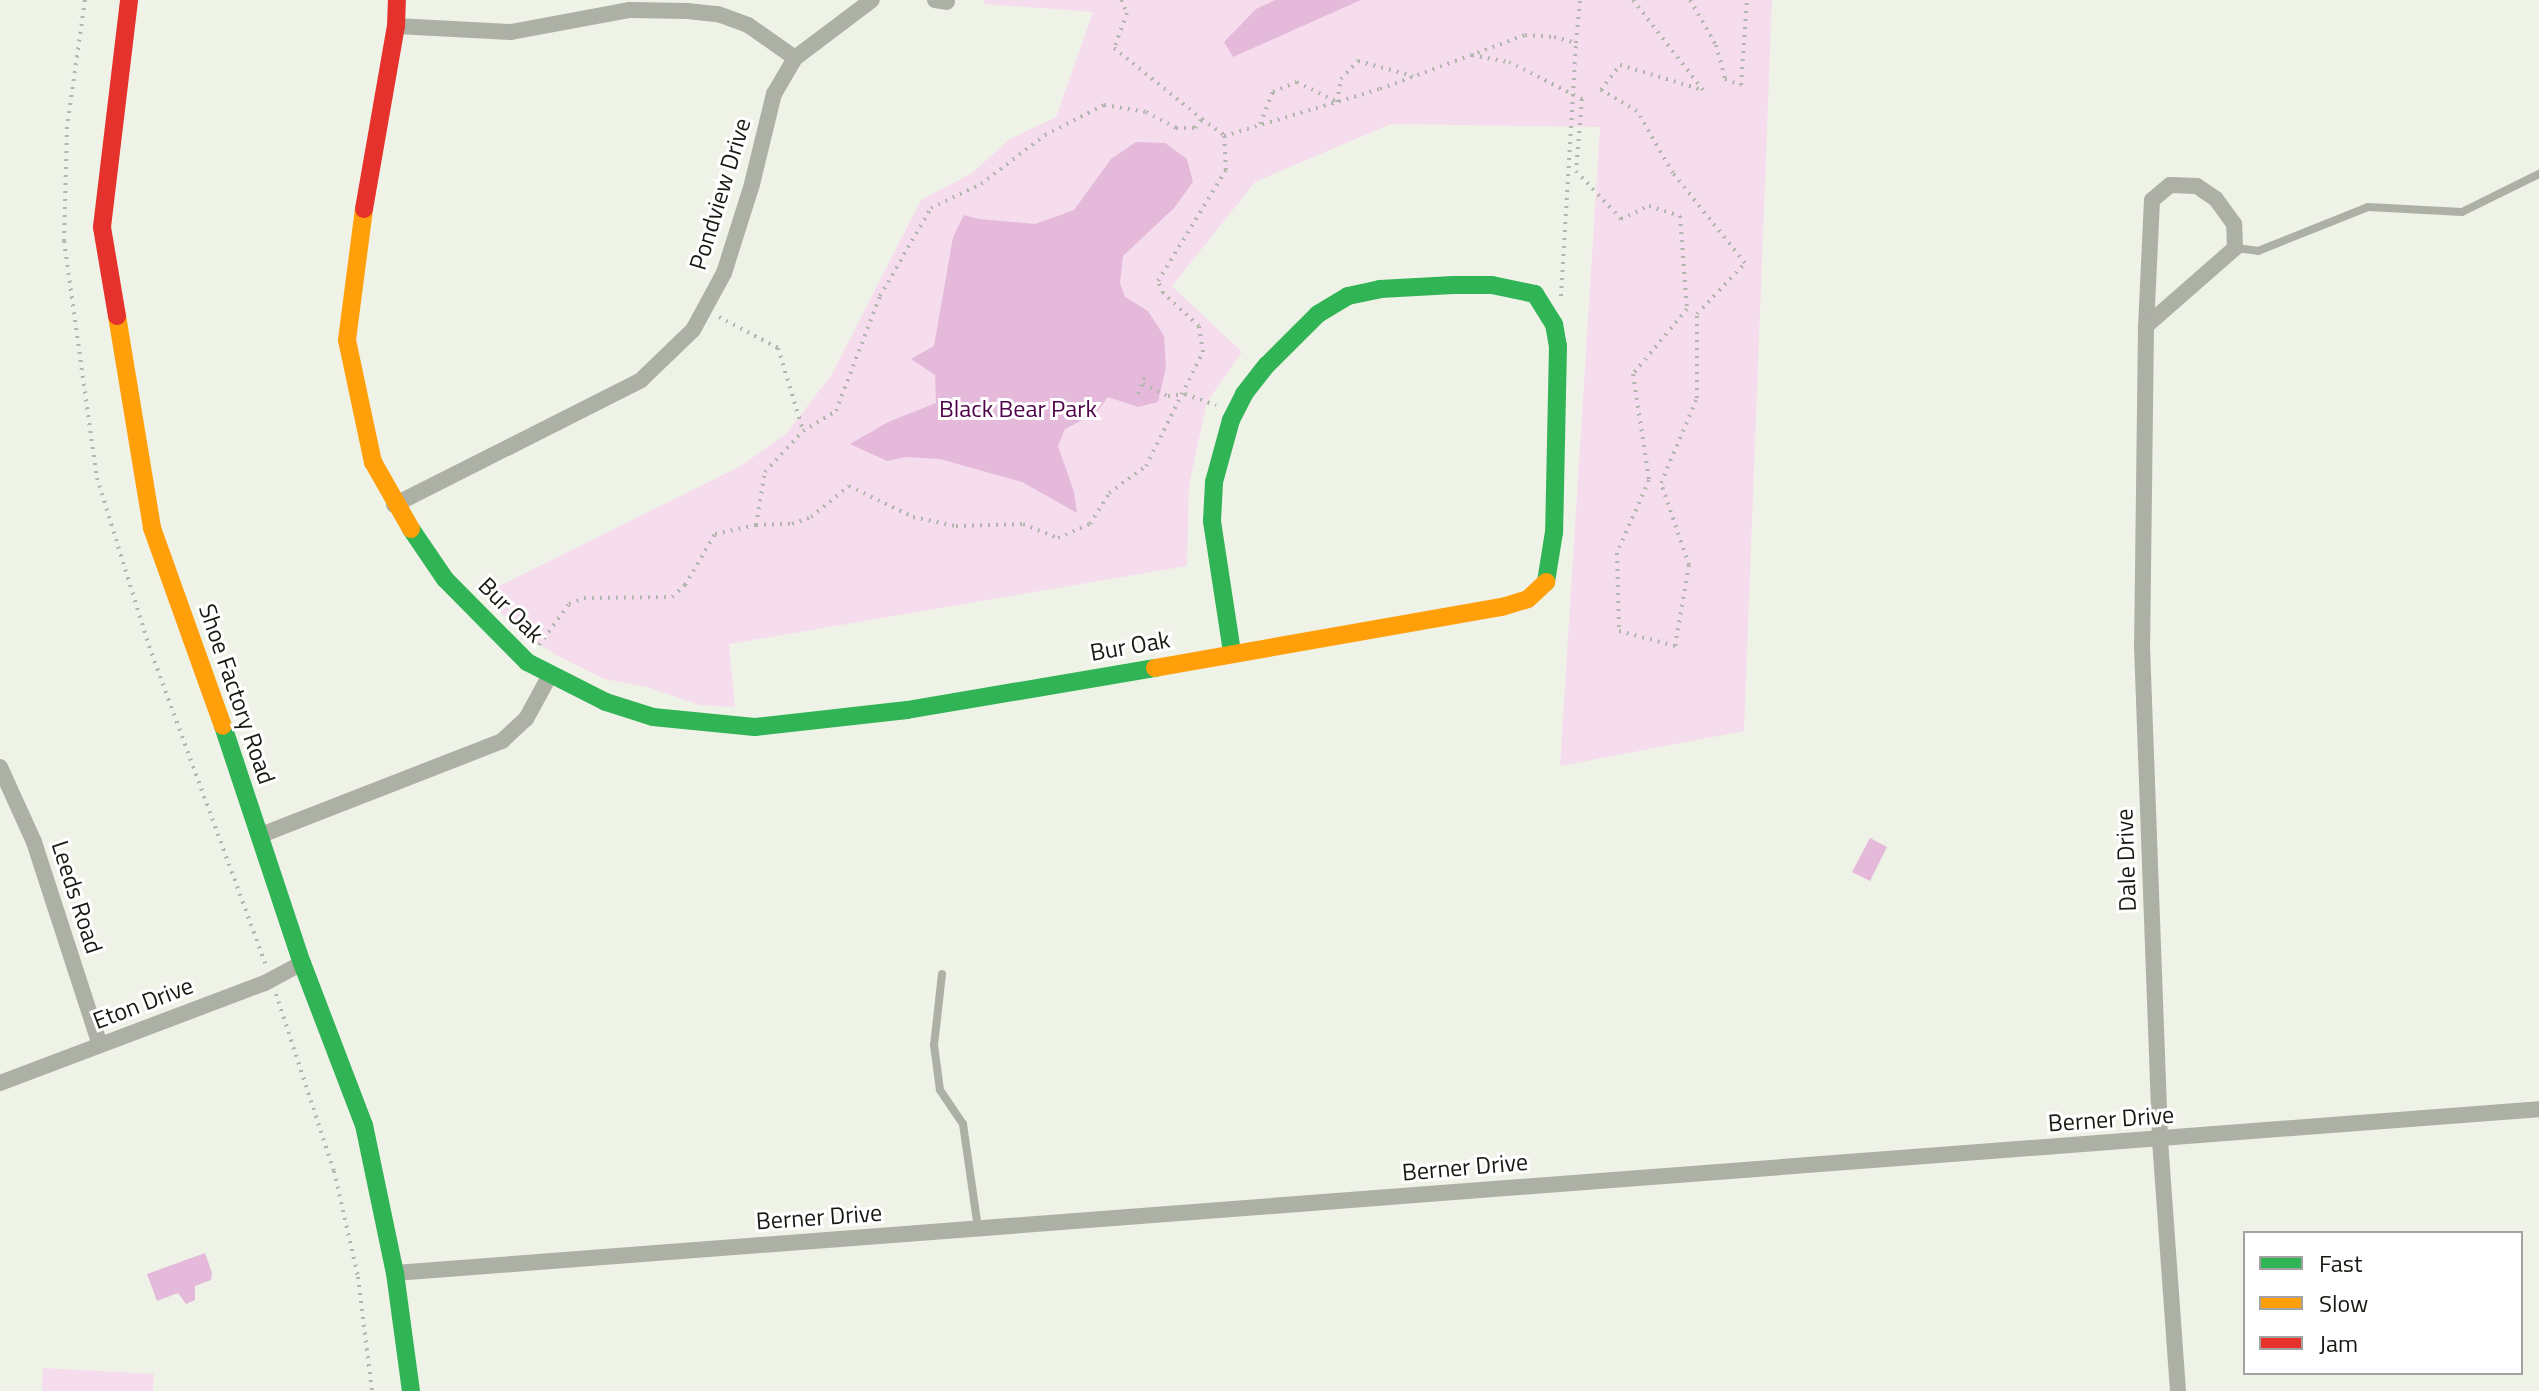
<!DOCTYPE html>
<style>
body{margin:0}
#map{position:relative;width:2539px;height:1391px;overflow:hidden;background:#eff2e7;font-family:"Titillium Web",sans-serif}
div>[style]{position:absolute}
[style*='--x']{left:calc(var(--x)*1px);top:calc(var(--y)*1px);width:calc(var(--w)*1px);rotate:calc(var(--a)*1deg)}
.green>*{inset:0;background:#f6ddee}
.water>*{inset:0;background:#e4b9da}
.path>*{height:4px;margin-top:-2px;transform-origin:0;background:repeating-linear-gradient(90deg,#b3b6ac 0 2px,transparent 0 8px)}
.lane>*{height:8px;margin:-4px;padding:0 4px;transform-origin:4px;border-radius:4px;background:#adb0a5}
.street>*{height:16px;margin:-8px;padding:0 8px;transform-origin:8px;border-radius:8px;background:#adb0a5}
.fast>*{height:18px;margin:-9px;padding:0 9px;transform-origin:9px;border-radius:9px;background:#30b455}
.slow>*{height:18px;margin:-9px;padding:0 9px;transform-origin:9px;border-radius:9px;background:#ff9f0a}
.jam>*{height:18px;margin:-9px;padding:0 9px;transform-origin:9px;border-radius:9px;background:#e5322d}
span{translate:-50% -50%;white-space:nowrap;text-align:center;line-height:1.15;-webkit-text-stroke:6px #fff;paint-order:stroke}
.street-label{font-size:24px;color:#171912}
.park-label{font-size:24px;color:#4f0249}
.legend{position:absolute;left:2243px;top:1231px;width:280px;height:144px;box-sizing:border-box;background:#fff;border:2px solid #a2a3a0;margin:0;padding:10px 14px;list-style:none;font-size:24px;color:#171912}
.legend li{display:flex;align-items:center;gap:16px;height:40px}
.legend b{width:40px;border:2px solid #a2a3a0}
</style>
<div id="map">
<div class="green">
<div style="clip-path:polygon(984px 0,1772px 0,1744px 731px,1560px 766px,1600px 127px,1391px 124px,1255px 182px,1172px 286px,1242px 352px,1207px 402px,1189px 485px,1187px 566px,729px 644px,735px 707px,700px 705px,647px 687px,604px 679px,554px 654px,509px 621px,483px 594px,739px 467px,786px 434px,832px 374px,921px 200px,972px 173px,1010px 139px,1056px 117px,1093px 12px,984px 4px)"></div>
<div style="clip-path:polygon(43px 1368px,154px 1374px,153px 1391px,42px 1391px)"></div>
</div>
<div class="water">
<div style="clip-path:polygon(1275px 0,1361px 0,1233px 57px,1224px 42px,1256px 9px)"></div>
<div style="clip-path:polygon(1136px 142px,1165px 143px,1187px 159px,1193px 182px,1174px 208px,1123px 256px,1120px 283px,1125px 297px,1148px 311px,1164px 336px,1166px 367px,1158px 402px,1138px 407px,1108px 397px,1096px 413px,1065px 429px,1058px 446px,1074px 492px,1077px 513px,1022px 482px,940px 459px,905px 457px,887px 461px,850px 444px,888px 422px,936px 403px,935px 375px,911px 359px,934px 346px,953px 237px,964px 215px,979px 219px,1035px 224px,1074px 210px,1111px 159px)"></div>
<div style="clip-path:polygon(1870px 838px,1887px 847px,1870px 881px,1852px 872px)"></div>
<div style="clip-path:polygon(205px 1253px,212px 1273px,211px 1280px,195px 1286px,195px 1300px,186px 1304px,178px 1293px,157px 1301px,147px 1274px)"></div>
</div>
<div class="path">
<div style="--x:85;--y:0;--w:128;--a:98.1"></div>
<div style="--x:67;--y:127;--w:114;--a:91.5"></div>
<div style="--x:64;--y:241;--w:239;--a:82.1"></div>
<div style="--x:97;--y:478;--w:176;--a:72.8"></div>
<div style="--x:149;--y:646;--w:338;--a:69.9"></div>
<div style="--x:1121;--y:0;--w:14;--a:65"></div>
<div style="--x:1127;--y:13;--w:37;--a:110"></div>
<div style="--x:1114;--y:48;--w:113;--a:38.9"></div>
<div style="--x:1690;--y:0;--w:52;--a:60"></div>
<div style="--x:1716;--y:45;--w:35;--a:75"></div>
<div style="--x:1725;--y:79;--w:17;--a:21"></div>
<div style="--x:1741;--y:85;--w:85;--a:-86"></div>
<div style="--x:1472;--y:55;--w:38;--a:11"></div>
<div style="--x:1509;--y:62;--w:82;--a:26.9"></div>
<div style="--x:1582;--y:99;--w:72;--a:94.8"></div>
<div style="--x:1576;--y:171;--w:66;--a:46.8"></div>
<div style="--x:1621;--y:219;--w:31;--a:-25"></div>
<div style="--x:1649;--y:206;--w:33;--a:18"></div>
<div style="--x:1680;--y:216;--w:93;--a:85.7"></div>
<div style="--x:1687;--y:309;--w:85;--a:129.7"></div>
<div style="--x:1633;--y:374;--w:107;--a:81.4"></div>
<div style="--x:1649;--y:480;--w:80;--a:113.7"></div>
<div style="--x:1617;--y:553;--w:78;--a:88.5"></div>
<div style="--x:1619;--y:631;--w:58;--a:15"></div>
<div style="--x:1675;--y:646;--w:82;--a:-80.2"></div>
<div style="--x:1689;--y:565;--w:87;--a:-108.9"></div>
<div style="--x:1661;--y:483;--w:92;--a:-67"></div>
<div style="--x:1697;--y:398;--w:84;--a:-90"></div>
<div style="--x:1697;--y:314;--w:70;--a:-46.7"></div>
<div style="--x:1745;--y:263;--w:115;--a:-128.7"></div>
<div style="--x:1673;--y:173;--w:72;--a:-120.1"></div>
<div style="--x:1637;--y:111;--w:42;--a:-149.7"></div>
<div style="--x:1601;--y:90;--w:31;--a:-53"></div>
<div style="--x:1620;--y:65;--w:87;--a:16.8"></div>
<div style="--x:1703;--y:90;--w:114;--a:-127.9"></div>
<div style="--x:1260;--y:124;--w:35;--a:-68"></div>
<div style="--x:1273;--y:92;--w:26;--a:-23"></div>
<div style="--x:1297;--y:82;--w:45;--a:26.6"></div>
<div style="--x:1337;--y:102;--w:23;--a:-80"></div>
<div style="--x:1341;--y:79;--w:25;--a:-47"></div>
<div style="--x:1358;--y:61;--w:57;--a:15.3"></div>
<div style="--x:1561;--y:296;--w:253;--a:-86.6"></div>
<div style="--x:719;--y:317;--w:67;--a:27.7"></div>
<div style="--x:778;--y:348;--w:87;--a:73.2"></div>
<div style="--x:1143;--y:384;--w:28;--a:26"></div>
<div style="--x:1168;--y:396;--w:17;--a:-7"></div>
<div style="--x:1185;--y:394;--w:33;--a:20"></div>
<div style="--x:1138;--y:394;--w:22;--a:-68"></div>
<div style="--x:756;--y:525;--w:54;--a:-80.4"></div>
<div style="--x:765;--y:472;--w:56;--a:-47.2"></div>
<div style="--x:803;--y:431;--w:39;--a:-31"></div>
<div style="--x:836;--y:411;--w:123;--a:-69.1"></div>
<div style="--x:880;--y:296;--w:102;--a:-59.9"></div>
<div style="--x:931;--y:208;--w:55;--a:-25.6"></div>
<div style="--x:981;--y:184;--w:81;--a:-37.4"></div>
<div style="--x:1045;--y:135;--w:66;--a:-27"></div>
<div style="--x:1104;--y:105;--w:43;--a:9.5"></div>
<div style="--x:1146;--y:112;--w:34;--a:28"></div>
<div style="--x:1176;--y:128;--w:19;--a:0"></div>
<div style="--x:1195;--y:128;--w:11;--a:-52"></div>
<div style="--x:1202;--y:119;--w:27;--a:36"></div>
<div style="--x:539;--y:645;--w:51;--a:-53.8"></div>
<div style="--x:569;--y:604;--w:16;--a:-22"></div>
<div style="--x:584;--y:598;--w:88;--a:-0.7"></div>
<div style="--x:672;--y:597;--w:18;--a:-43"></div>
<div style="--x:685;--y:585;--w:59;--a:-59.5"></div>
<div style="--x:715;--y:534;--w:42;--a:-12.4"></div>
<div style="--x:756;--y:525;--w:36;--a:-2"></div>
<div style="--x:792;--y:524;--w:20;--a:-20"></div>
<div style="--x:811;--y:517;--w:49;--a:-39.2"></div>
<div style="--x:849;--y:486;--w:71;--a:25.8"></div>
<div style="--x:913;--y:517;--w:44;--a:11.8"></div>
<div style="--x:956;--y:526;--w:67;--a:-1.7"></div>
<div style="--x:1023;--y:524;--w:38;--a:22"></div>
<div style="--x:1058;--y:538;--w:35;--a:-24"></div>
<div style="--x:1090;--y:524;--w:36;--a:-58"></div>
<div style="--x:1109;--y:493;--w:46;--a:-36.1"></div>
<div style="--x:1146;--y:466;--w:127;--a:-63.4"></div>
<div style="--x:1203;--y:352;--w:26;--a:-99"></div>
<div style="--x:1199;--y:326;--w:49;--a:-137.5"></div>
<div style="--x:1163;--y:293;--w:13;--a:-113"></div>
<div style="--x:1158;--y:281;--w:130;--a:-58.5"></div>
<div style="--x:1226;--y:170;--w:34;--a:-93"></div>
<div style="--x:1224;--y:136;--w:163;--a:-16.8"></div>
<div style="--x:1380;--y:89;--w:155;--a:-20.4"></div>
<div style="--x:1525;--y:35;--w:29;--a:4"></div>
<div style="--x:1554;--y:37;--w:23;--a:15"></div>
<div style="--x:1576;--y:43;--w:43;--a:-84.7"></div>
<div style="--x:276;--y:994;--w:186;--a:71.9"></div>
<div style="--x:334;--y:1171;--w:109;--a:77.2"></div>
<div style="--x:358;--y:1277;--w:115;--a:83"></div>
</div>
<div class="lane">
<div style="--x:2235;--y:248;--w:23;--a:7"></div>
<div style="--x:2258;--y:251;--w:118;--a:-21.8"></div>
<div style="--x:2368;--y:207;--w:94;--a:3"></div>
<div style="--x:2462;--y:212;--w:86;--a:-26.3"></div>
<div style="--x:942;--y:974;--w:71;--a:96.4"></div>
<div style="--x:934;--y:1045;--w:45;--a:82.4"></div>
<div style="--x:940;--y:1090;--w:41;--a:55.9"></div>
<div style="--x:963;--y:1124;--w:105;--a:81.8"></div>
</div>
<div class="street">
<div style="--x:935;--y:0;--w:12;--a:9"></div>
<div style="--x:396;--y:26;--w:115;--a:3"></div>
<div style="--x:511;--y:32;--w:121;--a:-10.5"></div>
<div style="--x:630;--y:10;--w:57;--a:1"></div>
<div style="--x:687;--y:11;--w:31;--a:6"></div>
<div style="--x:718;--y:14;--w:32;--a:20"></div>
<div style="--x:748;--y:25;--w:57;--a:35.1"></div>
<div style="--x:2146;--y:326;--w:118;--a:-41.2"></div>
<div style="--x:2235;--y:248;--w:24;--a:-92"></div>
<div style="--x:2234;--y:224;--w:31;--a:-126"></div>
<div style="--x:2216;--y:199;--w:23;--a:-146"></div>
<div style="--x:2197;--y:186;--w:27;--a:-178"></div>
<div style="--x:2170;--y:185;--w:23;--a:140"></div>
<div style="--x:2152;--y:200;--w:126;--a:92.7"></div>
<div style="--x:2146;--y:326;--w:320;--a:90.7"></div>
<div style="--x:2142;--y:646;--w:494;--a:87.9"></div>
<div style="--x:2160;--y:1140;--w:252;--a:85.9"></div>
<div style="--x:394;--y:505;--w:277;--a:-26.8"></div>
<div style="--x:641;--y:380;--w:72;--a:-43.9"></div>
<div style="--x:693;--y:330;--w:65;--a:-61.5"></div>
<div style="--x:724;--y:273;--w:93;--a:-72.5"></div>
<div style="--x:752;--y:184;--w:93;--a:-76.3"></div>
<div style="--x:774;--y:94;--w:42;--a:-59.7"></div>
<div style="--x:795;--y:58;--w:96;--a:-37"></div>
<div style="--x:0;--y:767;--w:82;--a:65.6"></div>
<div style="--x:34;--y:842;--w:213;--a:72"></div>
<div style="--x:261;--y:835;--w:259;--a:-21.3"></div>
<div style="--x:502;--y:741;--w:33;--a:-43"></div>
<div style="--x:526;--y:719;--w:50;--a:-61.4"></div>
<div style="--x:0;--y:1083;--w:283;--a:-20.7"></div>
<div style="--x:265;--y:983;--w:42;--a:-28.4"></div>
<div style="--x:395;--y:1273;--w:2150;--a:-4.37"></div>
</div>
<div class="fast">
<div style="--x:411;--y:529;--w:60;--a:55.8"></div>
<div style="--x:445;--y:579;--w:117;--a:45.3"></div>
<div style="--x:527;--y:662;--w:89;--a:26.9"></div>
<div style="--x:606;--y:702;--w:49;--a:17.7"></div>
<div style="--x:653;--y:717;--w:102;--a:5.6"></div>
<div style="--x:755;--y:727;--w:153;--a:-6.4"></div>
<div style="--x:907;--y:710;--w:252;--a:-9.6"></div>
<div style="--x:1232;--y:652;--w:133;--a:-98.7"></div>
<div style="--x:1212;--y:521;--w:39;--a:-87"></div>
<div style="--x:1214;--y:482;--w:64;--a:-74.7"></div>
<div style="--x:1231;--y:420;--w:29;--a:-63"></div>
<div style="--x:1244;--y:394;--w:37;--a:-52"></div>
<div style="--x:1267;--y:365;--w:72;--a:-45"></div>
<div style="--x:1318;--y:314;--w:35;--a:-31"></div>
<div style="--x:1348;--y:296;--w:33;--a:-12"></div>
<div style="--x:1380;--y:289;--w:73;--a:-3.1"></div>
<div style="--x:1453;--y:285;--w:39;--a:0"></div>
<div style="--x:1492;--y:285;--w:44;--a:11.8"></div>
<div style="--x:1535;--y:294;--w:36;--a:58"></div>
<div style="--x:1554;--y:324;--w:22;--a:80"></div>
<div style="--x:1558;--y:346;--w:186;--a:91.2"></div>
<div style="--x:1554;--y:532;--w:51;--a:99.1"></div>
<div style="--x:223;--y:726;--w:250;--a:71.6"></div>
<div style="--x:302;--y:963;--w:173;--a:69.1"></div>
<div style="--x:364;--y:1125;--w:151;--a:78.2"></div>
<div style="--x:395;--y:1273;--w:119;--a:82.3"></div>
</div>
<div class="slow">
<div style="--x:364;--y:209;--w:132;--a:97.4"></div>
<div style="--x:347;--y:340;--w:125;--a:78"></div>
<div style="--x:373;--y:462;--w:77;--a:60.4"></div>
<div style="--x:117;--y:316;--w:215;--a:80.6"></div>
<div style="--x:152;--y:528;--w:210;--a:70.3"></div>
<div style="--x:1155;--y:668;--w:352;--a:-10"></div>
<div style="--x:1502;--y:607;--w:27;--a:-17"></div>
<div style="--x:1528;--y:599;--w:25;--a:-43"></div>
</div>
<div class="jam">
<div style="--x:364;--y:209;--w:186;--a:-80.1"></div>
<div style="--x:396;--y:26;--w:26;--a:-88"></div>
<div style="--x:117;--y:316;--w:90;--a:-99.6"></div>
<div style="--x:102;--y:227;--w:229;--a:-83.2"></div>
</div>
<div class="street-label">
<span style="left:720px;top:194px;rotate:-73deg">Pondview Drive</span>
<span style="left:511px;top:610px;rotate:45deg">Bur Oak</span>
<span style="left:1130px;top:646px;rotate:-10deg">Bur Oak</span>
<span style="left:237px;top:694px;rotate:71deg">Shoe Factory Road</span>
<span style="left:2126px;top:860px;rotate:-92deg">Dale Drive</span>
<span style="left:77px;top:897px;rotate:72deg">Leeds Road</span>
<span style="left:143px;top:1003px;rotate:-21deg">Eton Drive</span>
<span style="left:2111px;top:1119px;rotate:-4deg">Berner Drive</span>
<span style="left:1465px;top:1167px;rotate:-5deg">Berner Drive</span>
<span style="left:819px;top:1217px;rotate:-4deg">Berner Drive</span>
</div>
<div class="park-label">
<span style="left:1018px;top:409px">Black Bear Park</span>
</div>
<ul class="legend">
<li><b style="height:10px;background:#30b455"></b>Fast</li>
<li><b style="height:10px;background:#ff9f0a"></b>Slow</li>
<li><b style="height:10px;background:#e5322d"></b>Jam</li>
</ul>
</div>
